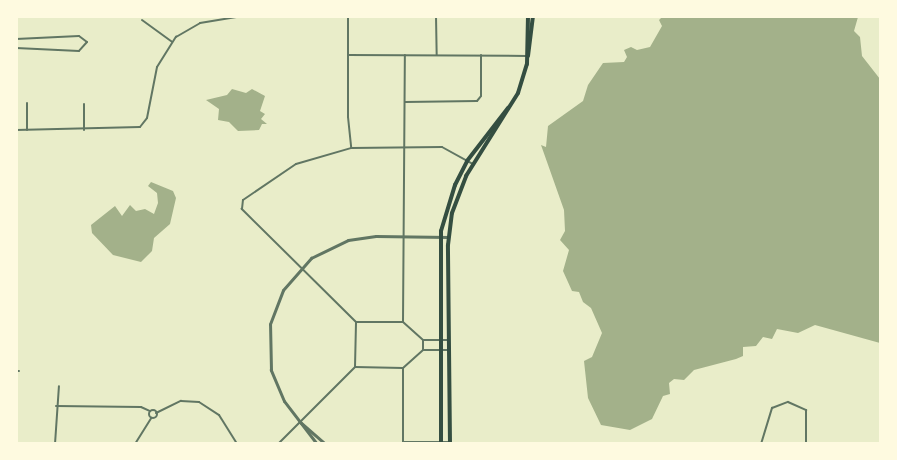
<!DOCTYPE html>
<style>
body{margin:0}
#map{position:relative;width:897px;height:460px;overflow:hidden;background:#e9edc9;font-family:Barlow,sans-serif}
div>[style]{position:absolute}
[style*='--x']{left:calc(var(--x)*1px);top:calc(var(--y)*1px);width:calc(var(--w)*1px);rotate:calc(var(--a)*1deg)}
.water>*{inset:0;background:#a3b18a}
.minor>*{height:2px;margin:-1px;padding:0 1px;transform-origin:1px;border-radius:1px;background:#617663}
.minor>.ring{margin:-1px;padding:0;box-sizing:content-box;background:none;border:2px solid #617663;border-radius:50%}
.tertiary>*{height:3px;margin:-1.5px;padding:0 1.5px;transform-origin:1.5px;border-radius:1.5px;background:#617663}
.secondary>*{height:4px;margin:-2px;padding:0 2px;transform-origin:2px;border-radius:2px;background:#344e41}
span{translate:-50% -50%;white-space:nowrap;text-align:center;line-height:1.15;-webkit-text-stroke:5px #fefae0;paint-order:stroke}
.frame{position:absolute;inset:0;border:18px solid #fefae0;pointer-events:none}
</style>
<div id="map">
<div class="water">
<div style="clip-path:polygon(662px 17px,858px 17px,854px 31px,860px 37px,862px 56px,880px 79px,880px 343px,815px 325px,798px 333px,777px 329px,772px 339px,763px 337px,756px 346px,743px 347px,743px 356px,736px 359px,694px 370px,684px 380px,674px 379px,669px 383px,670px 394px,663px 396px,652px 419px,630px 430px,601px 425px,588px 398px,584px 361px,592px 357px,602px 333px,591px 308px,583px 302px,579px 292px,572px 291px,563px 271px,569px 250px,560px 240px,565px 231px,564px 210px,541px 145px,546px 147px,548px 126px,583px 101px,588px 85px,603px 63px,624px 62px,627px 57px,624px 50px,631px 47px,637px 50px,650px 47px,662px 26px,659px 20px)"></div>
<div style="clip-path:polygon(232px 89px,246px 93px,252px 89px,265px 96px,260px 111px,265px 114px,261px 119px,267px 124px,262px 124px,259px 130px,238px 131px,229px 122px,218px 120px,219px 109px,206px 100px,227px 95px)"></div>
<div style="clip-path:polygon(151px 182px,173px 191px,176px 198px,170px 224px,154px 238px,152px 251px,141px 262px,113px 255px,92px 233px,91px 225px,115px 206px,122px 216px,130px 205px,136px 211px,145px 209px,154px 214px,158px 203px,157px 193px,148px 186px)"></div>
</div>
<div class="minor">
<div style="--x:348;--y:16;--w:101;--a:90"></div>
<div style="--x:348;--y:117;--w:31;--a:84"></div>
<div style="--x:436;--y:16;--w:39;--a:89"></div>
<div style="--x:142;--y:20;--w:37;--a:36"></div>
<div style="--x:16;--y:39;--w:63;--a:-2.7"></div>
<div style="--x:79;--y:36;--w:10;--a:37"></div>
<div style="--x:87;--y:42;--w:12;--a:132"></div>
<div style="--x:79;--y:51;--w:63;--a:-177.3"></div>
<div style="--x:348;--y:55;--w:179;--a:0.3"></div>
<div style="--x:405;--y:102;--w:72;--a:-0.8"></div>
<div style="--x:477;--y:101;--w:6;--a:-51"></div>
<div style="--x:481;--y:96;--w:41;--a:-90"></div>
<div style="--x:16;--y:130;--w:124;--a:-1.4"></div>
<div style="--x:140;--y:127;--w:11;--a:-52"></div>
<div style="--x:147;--y:118;--w:52;--a:-78.9"></div>
<div style="--x:157;--y:67;--w:36;--a:-58"></div>
<div style="--x:176;--y:37;--w:28;--a:-30"></div>
<div style="--x:200;--y:23;--w:43;--a:-9.5"></div>
<div style="--x:27;--y:130;--w:27;--a:-90"></div>
<div style="--x:84;--y:130;--w:26;--a:-90"></div>
<div style="--x:356;--y:322;--w:161;--a:-135.3"></div>
<div style="--x:242;--y:209;--w:9;--a:-84"></div>
<div style="--x:243;--y:200;--w:64;--a:-34.2"></div>
<div style="--x:296;--y:164;--w:57;--a:-16.2"></div>
<div style="--x:351;--y:148;--w:91;--a:-0.6"></div>
<div style="--x:442;--y:147;--w:35;--a:29"></div>
<div style="--x:356;--y:322;--w:47;--a:0"></div>
<div style="--x:403;--y:322;--w:27;--a:42"></div>
<div style="--x:423;--y:340;--w:10;--a:90"></div>
<div style="--x:403;--y:322;--w:267;--a:-89.6"></div>
<div style="--x:423;--y:340;--w:24;--a:0"></div>
<div style="--x:355;--y:367;--w:48;--a:1.2"></div>
<div style="--x:403;--y:368;--w:27;--a:-42"></div>
<div style="--x:423;--y:350;--w:27;--a:0"></div>
<div style="--x:355;--y:367;--w:45;--a:-88.7"></div>
<div style="--x:16;--y:371;--w:3;--a:0"></div>
<div style="--x:56;--y:406;--w:85;--a:0.7"></div>
<div style="--x:141;--y:407;--w:10;--a:24"></div>
<div class="ring" style="left:149px;top:410px;width:6px;height:6px"></div>
<div style="--x:156;--y:413;--w:28;--a:-26"></div>
<div style="--x:181;--y:401;--w:18;--a:3"></div>
<div style="--x:199;--y:402;--w:24;--a:33"></div>
<div style="--x:219;--y:415;--w:34;--a:58"></div>
<div style="--x:403;--y:442;--w:47;--a:0"></div>
<div style="--x:55;--y:444;--w:58;--a:-86.1"></div>
<div style="--x:135;--y:444;--w:31;--a:-58"></div>
<div style="--x:278;--y:444;--w:109;--a:-45"></div>
<div style="--x:403;--y:444;--w:76;--a:-90"></div>
<div style="--x:761;--y:444;--w:38;--a:-73"></div>
<div style="--x:772;--y:408;--w:17;--a:-21"></div>
<div style="--x:788;--y:402;--w:20;--a:24"></div>
<div style="--x:806;--y:410;--w:34;--a:90"></div>
</div>
<div class="tertiary">
<div style="--x:300;--y:422;--w:33;--a:41"></div>
<div style="--x:317;--y:444;--w:54;--a:-127.5"></div>
<div style="--x:284;--y:401;--w:34;--a:-113"></div>
<div style="--x:271;--y:370;--w:46;--a:-91.2"></div>
<div style="--x:270;--y:324;--w:36;--a:-69"></div>
<div style="--x:283;--y:290;--w:43;--a:-48.8"></div>
<div style="--x:311;--y:258;--w:41;--a:-25.9"></div>
<div style="--x:348;--y:240;--w:28;--a:-8"></div>
<div style="--x:376;--y:236;--w:72;--a:0.8"></div>
</div>
<div class="secondary">
<div style="--x:528;--y:56;--w:40;--a:-82.9"></div>
<div style="--x:441;--y:444;--w:213;--a:-90"></div>
<div style="--x:441;--y:231;--w:48;--a:-73.1"></div>
<div style="--x:455;--y:185;--w:27;--a:-63"></div>
<div style="--x:467;--y:161;--w:67;--a:-52.3"></div>
<div style="--x:450;--y:444;--w:199;--a:-90.6"></div>
<div style="--x:448;--y:245;--w:32;--a:-83"></div>
<div style="--x:452;--y:213;--w:40;--a:-69"></div>
<div style="--x:466;--y:176;--w:98;--a:-57.9"></div>
<div style="--x:518;--y:93;--w:30;--a:-73"></div>
<div style="--x:527;--y:64;--w:48;--a:-88.8"></div>
</div>
<div class="frame"></div>
</div>
